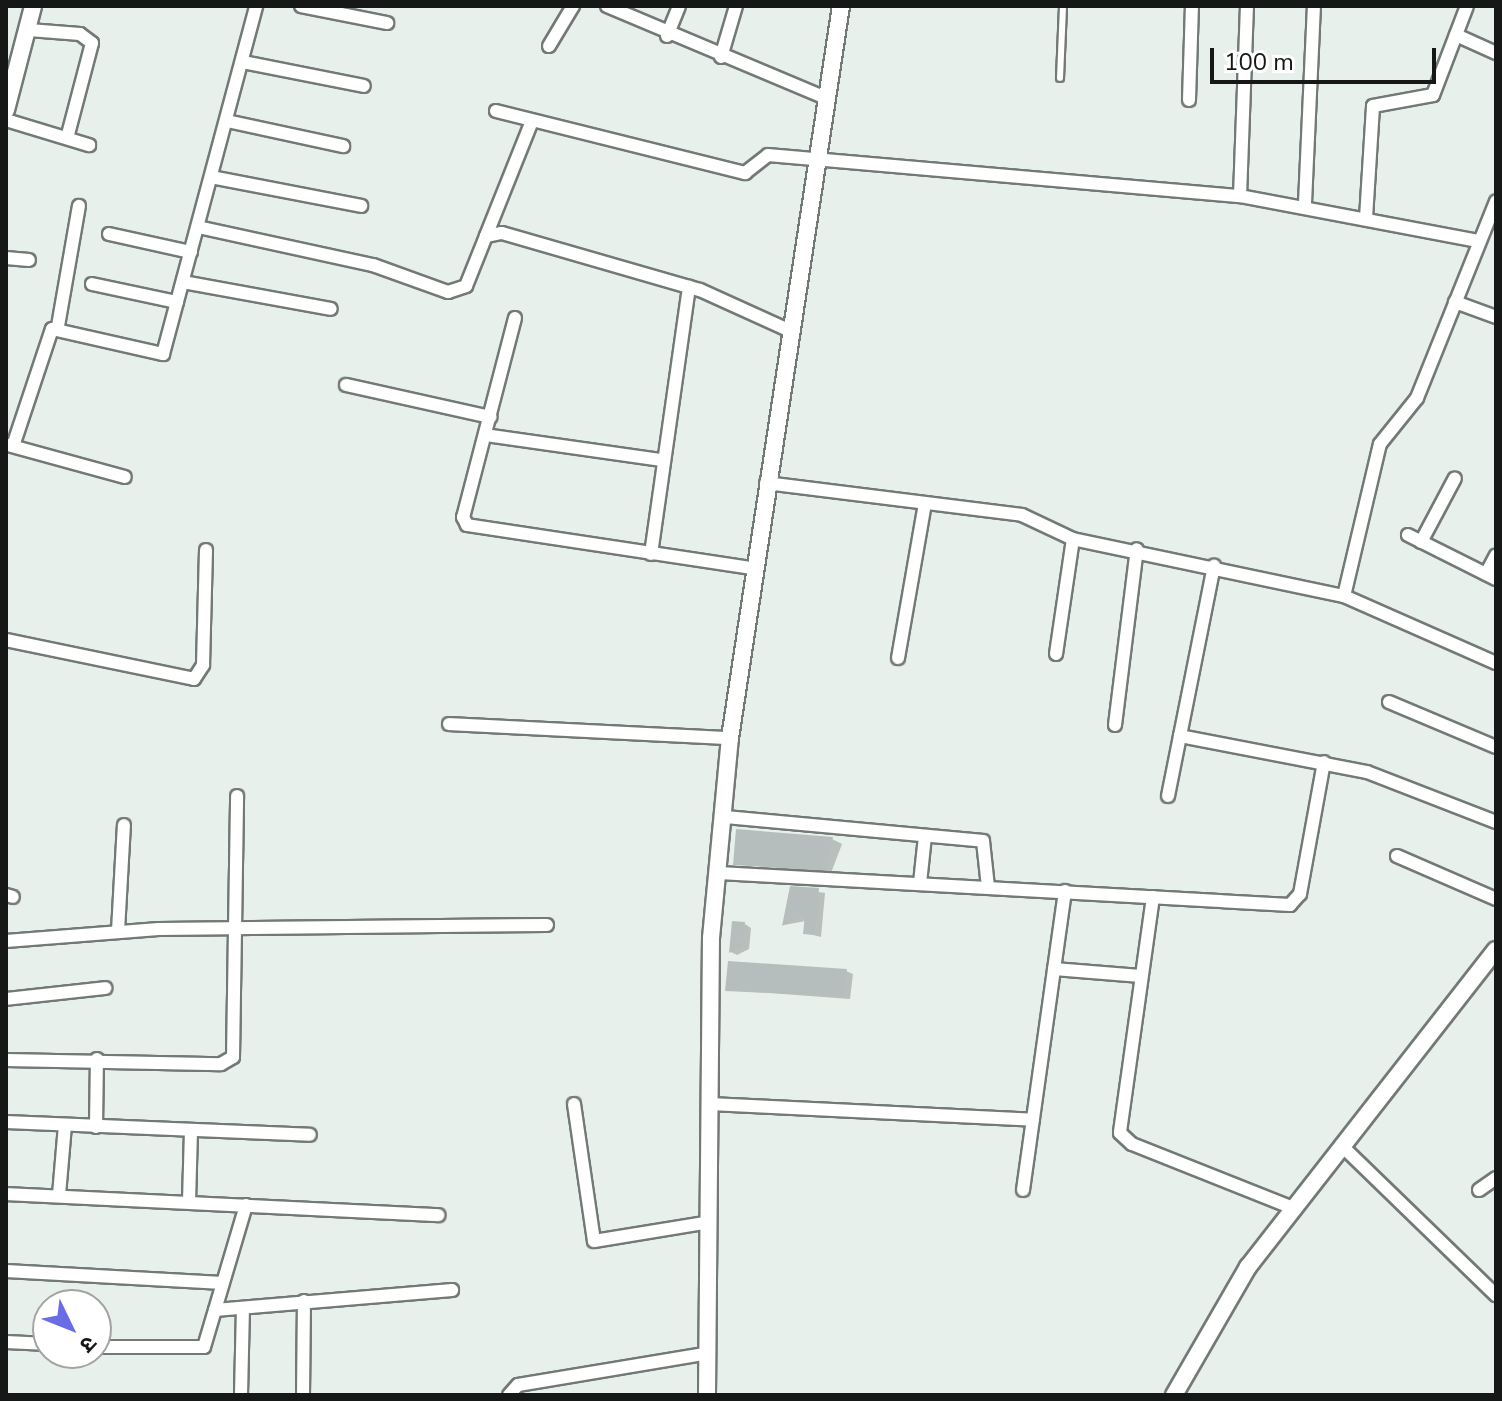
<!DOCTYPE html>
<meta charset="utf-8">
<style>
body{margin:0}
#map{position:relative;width:1502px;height:1401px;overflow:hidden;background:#e8f0eb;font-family:"Nunito Sans","Noto Sans Devanagari",sans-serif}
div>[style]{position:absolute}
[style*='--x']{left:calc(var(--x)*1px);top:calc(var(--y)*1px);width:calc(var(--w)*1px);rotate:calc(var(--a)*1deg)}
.shadow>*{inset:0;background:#0003}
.building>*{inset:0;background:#b6bebd}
.roads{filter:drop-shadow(2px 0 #737975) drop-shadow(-2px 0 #737975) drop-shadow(0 2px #737975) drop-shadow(0 -2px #737975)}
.service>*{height:6px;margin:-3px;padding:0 3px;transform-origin:3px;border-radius:3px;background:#fff}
.minor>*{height:12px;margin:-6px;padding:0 6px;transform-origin:6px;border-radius:6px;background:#fff}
.tertiary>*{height:16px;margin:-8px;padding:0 8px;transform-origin:8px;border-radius:8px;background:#fff}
span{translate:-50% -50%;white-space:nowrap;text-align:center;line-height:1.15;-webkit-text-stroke:8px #fff;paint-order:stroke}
.frame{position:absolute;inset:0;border:8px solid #161817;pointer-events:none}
.north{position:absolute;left:32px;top:1289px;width:80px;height:80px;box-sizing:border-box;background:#fff;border:2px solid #a2a3a2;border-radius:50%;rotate:133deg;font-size:22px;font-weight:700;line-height:32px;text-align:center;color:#161817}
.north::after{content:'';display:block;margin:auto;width:28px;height:36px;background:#6a6ce6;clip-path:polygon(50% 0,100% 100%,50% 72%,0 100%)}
.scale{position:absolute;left:1210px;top:48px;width:226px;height:36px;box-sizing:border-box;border:4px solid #161817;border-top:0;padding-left:10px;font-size:24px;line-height:28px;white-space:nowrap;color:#161817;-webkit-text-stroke:6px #fff;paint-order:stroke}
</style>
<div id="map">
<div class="shadow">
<div style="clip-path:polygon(832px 839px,842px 844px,831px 873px,735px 864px)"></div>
<div style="clip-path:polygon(792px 888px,825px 893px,821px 937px,805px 933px,806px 921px,784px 925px)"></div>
<div style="clip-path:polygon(745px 924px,751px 928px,749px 949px,737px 955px,731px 952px)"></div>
<div style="clip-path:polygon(846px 971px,853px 974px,850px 999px,727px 990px)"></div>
</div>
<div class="building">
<div style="clip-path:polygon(736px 829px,833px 837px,826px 870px,733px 865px)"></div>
<div style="clip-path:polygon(790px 886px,819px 888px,815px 935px,803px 934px,805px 915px,782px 926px)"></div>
<div style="clip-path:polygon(732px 921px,745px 922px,743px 946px,729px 953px)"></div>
<div style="clip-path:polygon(728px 961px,847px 969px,844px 996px,725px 991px)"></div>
</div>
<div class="roads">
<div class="service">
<div style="--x:1060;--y:78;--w:72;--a:-87.6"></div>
</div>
<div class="minor">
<div style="--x:301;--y:6;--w:88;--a:11.2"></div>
<div style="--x:607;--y:6;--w:238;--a:22.8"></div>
<div style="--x:29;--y:30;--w:51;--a:4.5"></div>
<div style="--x:80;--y:34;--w:15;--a:37"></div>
<div style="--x:92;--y:43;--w:98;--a:104.7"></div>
<div style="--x:1456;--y:35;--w:44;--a:24.2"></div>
<div style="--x:667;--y:36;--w:32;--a:-68"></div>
<div style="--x:549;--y:46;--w:47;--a:-59"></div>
<div style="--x:721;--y:57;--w:53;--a:-73.6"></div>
<div style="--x:243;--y:62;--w:123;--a:11.2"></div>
<div style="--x:1189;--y:100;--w:94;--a:-88.2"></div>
<div style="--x:496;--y:111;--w:257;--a:14"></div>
<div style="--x:745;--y:173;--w:29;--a:-38"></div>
<div style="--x:768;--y:155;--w:474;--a:5"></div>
<div style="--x:1240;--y:196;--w:243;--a:10.7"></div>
<div style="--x:6;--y:120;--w:87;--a:16.8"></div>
<div style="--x:227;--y:121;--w:119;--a:12.2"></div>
<div style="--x:211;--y:177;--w:153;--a:10.9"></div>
<div style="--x:1240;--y:196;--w:190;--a:-87.9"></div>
<div style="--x:1305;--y:203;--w:197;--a:-87.4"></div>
<div style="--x:1366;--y:218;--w:112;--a:-86.4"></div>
<div style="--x:1373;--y:106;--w:61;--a:-10.4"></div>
<div style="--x:1433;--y:95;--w:95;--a:-69.1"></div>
<div style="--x:198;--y:227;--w:179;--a:12.3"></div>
<div style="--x:373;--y:265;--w:80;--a:19.8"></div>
<div style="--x:448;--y:292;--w:19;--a:-18"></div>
<div style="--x:466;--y:286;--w:54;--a:-68.2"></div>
<div style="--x:486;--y:236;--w:16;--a:-11"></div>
<div style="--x:502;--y:233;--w:206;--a:16.1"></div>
<div style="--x:700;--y:290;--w:94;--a:24.4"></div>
<div style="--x:109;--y:234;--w:84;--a:12.4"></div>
<div style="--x:486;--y:236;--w:124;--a:-68.2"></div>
<div style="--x:6;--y:258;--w:23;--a:5"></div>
<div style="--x:183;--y:282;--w:150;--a:10.3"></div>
<div style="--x:92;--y:284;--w:87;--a:12"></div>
<div style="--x:1455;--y:302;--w:44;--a:20.1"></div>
<div style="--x:515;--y:318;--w:206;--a:104.6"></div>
<div style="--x:463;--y:517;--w:9;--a:63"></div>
<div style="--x:467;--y:525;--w:289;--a:8.6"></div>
<div style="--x:58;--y:326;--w:122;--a:-80.1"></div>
<div style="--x:346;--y:385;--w:148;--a:12.5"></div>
<div style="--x:485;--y:435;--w:178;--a:8.1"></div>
<div style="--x:8;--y:445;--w:121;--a:15.3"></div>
<div style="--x:13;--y:446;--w:123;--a:-71.6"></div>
<div style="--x:52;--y:329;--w:114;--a:12.7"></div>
<div style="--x:163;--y:354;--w:360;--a:-75"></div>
<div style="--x:766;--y:483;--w:258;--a:7.1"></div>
<div style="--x:1022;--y:515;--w:56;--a:25.2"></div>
<div style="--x:1073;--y:539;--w:277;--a:11.9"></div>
<div style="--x:1344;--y:596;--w:166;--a:23.8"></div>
<div style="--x:1408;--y:535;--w:98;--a:26.6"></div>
<div style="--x:1421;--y:542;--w:72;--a:-62"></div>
<div style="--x:651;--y:554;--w:270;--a:-81.9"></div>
<div style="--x:1486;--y:574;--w:21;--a:-62"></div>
<div style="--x:1344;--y:596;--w:156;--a:-76.7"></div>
<div style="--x:1380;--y:444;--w:59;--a:-51.2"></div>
<div style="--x:1417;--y:398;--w:212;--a:-68.1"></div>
<div style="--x:6;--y:640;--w:192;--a:11.7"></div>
<div style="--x:194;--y:679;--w:17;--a:-57"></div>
<div style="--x:203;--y:665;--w:115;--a:-88.5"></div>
<div style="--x:1056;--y:654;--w:116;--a:-81.6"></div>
<div style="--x:898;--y:658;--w:157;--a:-80.1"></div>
<div style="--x:1389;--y:702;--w:116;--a:22.8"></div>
<div style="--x:449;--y:724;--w:281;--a:2.9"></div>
<div style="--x:1115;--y:725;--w:177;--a:-82.9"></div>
<div style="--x:1180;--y:736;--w:190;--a:10.9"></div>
<div style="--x:1367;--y:772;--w:138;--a:21.2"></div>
<div style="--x:1168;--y:796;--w:235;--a:-78.7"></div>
<div style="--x:726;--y:817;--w:258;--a:5.3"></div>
<div style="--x:983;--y:841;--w:46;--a:83.8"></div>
<div style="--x:1397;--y:856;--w:108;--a:23.5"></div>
<div style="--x:719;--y:873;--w:572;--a:3.21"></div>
<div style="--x:1290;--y:905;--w:15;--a:-48"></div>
<div style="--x:1300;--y:894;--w:134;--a:-79.7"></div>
<div style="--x:920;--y:883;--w:47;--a:-83.9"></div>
<div style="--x:6;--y:895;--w:7;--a:16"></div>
<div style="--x:1153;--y:897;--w:238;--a:98"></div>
<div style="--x:1120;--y:1133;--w:16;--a:43"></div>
<div style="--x:1132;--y:1144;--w:173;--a:21.7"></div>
<div style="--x:118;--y:931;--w:106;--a:-86.8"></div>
<div style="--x:6;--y:941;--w:153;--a:-4.5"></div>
<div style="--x:159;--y:929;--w:388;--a:-0.6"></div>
<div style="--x:1054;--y:969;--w:87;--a:4.6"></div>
<div style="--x:6;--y:999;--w:100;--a:-6.3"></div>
<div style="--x:6;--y:1060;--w:215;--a:1.1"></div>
<div style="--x:221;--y:1064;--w:14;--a:-30"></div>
<div style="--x:233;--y:1057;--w:261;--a:-89.1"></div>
<div style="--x:574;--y:1104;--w:138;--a:81.7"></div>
<div style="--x:594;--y:1241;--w:111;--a:-9.3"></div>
<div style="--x:711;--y:1104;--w:322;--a:2.8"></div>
<div style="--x:6;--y:1122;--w:304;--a:2.4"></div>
<div style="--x:96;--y:1127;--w:68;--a:-89.2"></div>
<div style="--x:1341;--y:1145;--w:216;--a:44.1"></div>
<div style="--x:1023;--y:1190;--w:302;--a:-82"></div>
<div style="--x:1479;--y:1190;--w:21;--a:-35"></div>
<div style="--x:6;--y:1194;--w:433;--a:2.8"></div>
<div style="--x:59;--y:1195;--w:70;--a:-85.1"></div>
<div style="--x:189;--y:1202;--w:70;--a:-88.4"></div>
<div style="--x:6;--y:1271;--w:217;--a:3.2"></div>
<div style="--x:215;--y:1310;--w:238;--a:-4.8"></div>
<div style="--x:6;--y:1342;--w:42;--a:2.7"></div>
<div style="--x:96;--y:1347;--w:108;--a:0"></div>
<div style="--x:204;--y:1347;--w:148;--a:-73.5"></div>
<div style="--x:241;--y:1395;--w:87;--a:-88.7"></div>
<div style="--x:303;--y:1395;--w:94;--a:-89.4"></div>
<div style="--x:509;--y:1395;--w:13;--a:-48"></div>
<div style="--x:518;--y:1385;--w:189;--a:-9.5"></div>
</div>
<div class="tertiary">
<div style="--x:6;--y:110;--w:107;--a:-75.4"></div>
<div style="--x:707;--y:1395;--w:457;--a:-89.5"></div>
<div style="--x:711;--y:938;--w:201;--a:-84.6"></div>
<div style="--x:730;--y:738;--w:740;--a:-81.38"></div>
<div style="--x:1174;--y:1395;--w:148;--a:-60"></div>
<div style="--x:1248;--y:1267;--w:402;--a:-52"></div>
</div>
</div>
<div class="frame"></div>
<div class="north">उ</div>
<div class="scale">100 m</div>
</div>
